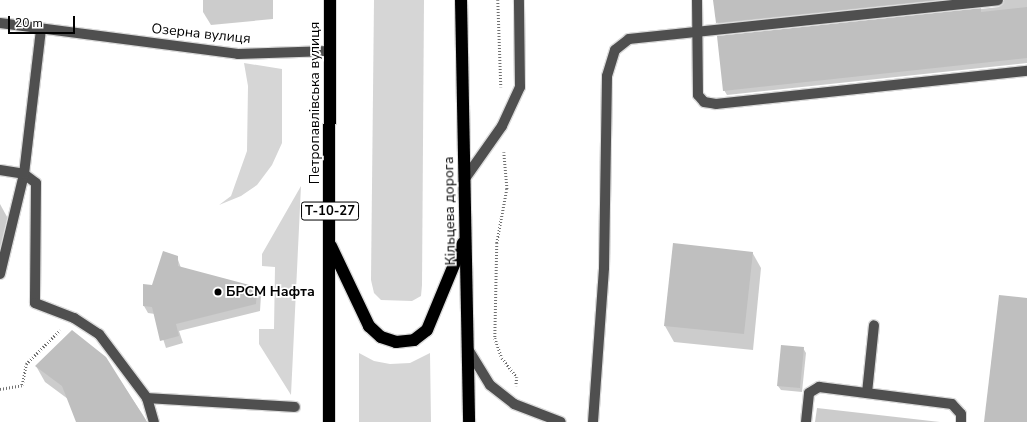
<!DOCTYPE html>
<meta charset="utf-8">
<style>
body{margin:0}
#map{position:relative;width:1027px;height:422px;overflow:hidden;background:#fff;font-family:"Nunito Sans",sans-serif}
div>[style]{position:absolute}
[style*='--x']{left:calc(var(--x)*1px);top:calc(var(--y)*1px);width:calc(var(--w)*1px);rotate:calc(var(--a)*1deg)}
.green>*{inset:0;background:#d6d6d6}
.shadow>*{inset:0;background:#0003}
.building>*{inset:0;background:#bfbfbf}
.path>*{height:2.5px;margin-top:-1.25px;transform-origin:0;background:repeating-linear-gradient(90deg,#717171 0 1px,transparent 0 3px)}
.roads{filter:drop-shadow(1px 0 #dbdbdb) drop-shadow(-1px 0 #dbdbdb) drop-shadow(0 1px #dbdbdb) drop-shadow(0 -1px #dbdbdb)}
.minor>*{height:10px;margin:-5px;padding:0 5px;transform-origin:5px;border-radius:5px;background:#4f4f4f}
.highway>*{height:12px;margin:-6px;padding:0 6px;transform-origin:6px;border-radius:6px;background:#000}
.dots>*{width:11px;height:11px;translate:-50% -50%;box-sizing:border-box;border:2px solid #fff;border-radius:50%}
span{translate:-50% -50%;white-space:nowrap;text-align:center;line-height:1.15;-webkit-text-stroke:3.5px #fff;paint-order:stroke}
.shield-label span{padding:1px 3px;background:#fff;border:1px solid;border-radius:3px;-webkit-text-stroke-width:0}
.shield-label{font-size:13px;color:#000;font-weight:700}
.street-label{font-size:14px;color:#000}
.poi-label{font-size:14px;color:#000;font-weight:700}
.left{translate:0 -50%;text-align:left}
.scale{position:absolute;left:8px;top:16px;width:67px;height:18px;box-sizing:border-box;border:2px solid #000;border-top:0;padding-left:5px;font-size:12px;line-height:14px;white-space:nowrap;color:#000;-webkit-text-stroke:3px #fff;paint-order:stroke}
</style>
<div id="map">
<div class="green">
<div style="clip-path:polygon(374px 0,424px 0,422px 285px,421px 296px,412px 301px,381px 300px,374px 293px,371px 280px)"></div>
<div style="clip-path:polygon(244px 63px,282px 69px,282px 143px,272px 165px,257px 185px,241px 196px,219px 205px,231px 196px,247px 151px,248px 86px)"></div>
<div style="clip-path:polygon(301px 186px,291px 395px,259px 344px,259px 329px,274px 329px,275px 267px,262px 266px,262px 254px)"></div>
<div style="clip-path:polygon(359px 353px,374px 361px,390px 364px,410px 363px,430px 353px,431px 422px,359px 422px)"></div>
</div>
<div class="shadow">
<div style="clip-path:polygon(203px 0,273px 0,273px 19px,211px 25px,203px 12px)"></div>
<div style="clip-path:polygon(714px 0,981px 0,719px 28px)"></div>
<div style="clip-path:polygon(1003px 0,1027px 0,1027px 63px,727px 95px,724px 90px,718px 37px,999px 7px)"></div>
<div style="clip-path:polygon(0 204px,11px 224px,0 270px)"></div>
<div style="clip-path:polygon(752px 252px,761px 268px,753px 350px,674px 342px,665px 326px)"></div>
<div style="clip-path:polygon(177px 257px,181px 268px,256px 288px,261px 295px,260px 311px,179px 331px,183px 343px,166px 348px,155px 314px,148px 313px,144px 306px,144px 285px,153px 286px)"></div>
<div style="clip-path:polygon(803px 348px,806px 353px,802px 392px,781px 390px,778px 386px)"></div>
<div style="clip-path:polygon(105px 358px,143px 415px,147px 422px,77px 422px,68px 399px,45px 382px,36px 366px)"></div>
<div style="clip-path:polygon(817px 408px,940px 422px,815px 422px)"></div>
</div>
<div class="building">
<div style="clip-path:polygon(713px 0,936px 0,716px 23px)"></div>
<div style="clip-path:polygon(1027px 7px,1027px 58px,723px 91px,717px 36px,981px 8px,981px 12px)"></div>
<div style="clip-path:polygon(673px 243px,753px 252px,744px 334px,664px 326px)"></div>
<div style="clip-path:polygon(163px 251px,178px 256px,178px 266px,257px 287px,256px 304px,176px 324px,179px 336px,160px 341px,152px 307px,143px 306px,143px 284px,152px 285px)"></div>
<div style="clip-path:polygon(999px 295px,1027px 298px,1027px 422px,984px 422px)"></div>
<div style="clip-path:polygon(72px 330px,106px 357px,147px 422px,76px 422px,62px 386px,35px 366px)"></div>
<div style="clip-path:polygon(781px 345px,804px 347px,800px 388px,777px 386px)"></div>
</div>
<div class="path">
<div style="--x:498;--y:0;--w:87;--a:88"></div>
<div style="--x:504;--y:152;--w:37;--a:85"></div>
<div style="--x:507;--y:189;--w:55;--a:100.5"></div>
<div style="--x:497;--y:243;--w:95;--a:91.2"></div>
<div style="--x:495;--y:338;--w:21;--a:71"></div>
<div style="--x:502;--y:358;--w:24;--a:52"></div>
<div style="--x:517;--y:377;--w:9;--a:96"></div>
<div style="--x:0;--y:389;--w:22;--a:-10"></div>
<div style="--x:22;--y:385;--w:21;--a:-79"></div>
<div style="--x:26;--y:364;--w:48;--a:-45"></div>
</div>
<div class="roads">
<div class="minor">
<div style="--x:697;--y:0;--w:95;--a:89.4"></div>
<div style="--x:698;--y:95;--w:9;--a:49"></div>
<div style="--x:704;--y:102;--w:12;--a:9"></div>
<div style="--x:716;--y:104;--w:313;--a:-6.1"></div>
<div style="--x:0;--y:23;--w:240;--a:7.4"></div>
<div style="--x:238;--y:54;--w:91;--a:-1.9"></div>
<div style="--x:0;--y:170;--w:24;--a:9"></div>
<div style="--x:24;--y:174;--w:15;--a:37"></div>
<div style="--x:36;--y:183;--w:120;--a:90.5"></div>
<div style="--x:35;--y:303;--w:42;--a:21"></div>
<div style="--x:74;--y:318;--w:30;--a:33"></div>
<div style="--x:99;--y:334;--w:80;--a:53.1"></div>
<div style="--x:147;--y:398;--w:25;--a:74"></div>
<div style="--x:464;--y:180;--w:66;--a:-54.9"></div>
<div style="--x:502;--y:126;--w:43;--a:-65.2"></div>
<div style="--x:520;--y:87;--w:87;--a:-90.7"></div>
<div style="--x:0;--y:274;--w:103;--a:-76.5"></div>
<div style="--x:24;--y:174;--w:145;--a:-83.3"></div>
<div style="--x:468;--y:349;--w:42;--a:58.6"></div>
<div style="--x:490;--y:385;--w:31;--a:38"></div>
<div style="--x:514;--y:404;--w:50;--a:21"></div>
<div style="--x:867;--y:393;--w:68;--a:-84.1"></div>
<div style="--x:147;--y:398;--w:148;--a:3.5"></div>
<div style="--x:593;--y:422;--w:154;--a:-85.9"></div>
<div style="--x:604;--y:268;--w:192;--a:-89.1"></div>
<div style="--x:607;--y:76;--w:27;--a:-73"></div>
<div style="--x:615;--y:50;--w:18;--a:-38"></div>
<div style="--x:629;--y:39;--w:371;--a:-6"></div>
<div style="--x:806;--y:422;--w:29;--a:-84"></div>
<div style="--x:809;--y:393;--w:12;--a:-31"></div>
<div style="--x:819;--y:387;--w:134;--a:7.3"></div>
<div style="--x:952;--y:404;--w:13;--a:48"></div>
<div style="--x:961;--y:414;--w:8;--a:90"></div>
</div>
<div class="highway">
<div style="--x:461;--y:0;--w:422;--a:88.9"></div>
<div style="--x:331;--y:246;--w:89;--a:64.6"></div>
<div style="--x:369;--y:326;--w:16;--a:43"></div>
<div style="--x:381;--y:337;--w:16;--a:18"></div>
<div style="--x:396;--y:342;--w:18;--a:-6"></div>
<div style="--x:414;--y:340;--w:16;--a:-38"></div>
<div style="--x:427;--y:330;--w:94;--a:-67.5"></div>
<div style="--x:329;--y:422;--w:422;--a:-89.9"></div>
</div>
</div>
<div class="dots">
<div style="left:218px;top:292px;background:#000"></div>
</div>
<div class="shield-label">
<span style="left:330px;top:211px">Т-10-27</span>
</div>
<div class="street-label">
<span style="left:201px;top:34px;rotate:6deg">Озерна вулиця</span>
<span style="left:315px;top:103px;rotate:-90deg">Петропавлівська вулиця</span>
<span style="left:450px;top:211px;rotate:-91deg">Кільцева дорога</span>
</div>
<div class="poi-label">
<span class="left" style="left:226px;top:292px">БРСМ Нафта</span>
</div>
<div class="scale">20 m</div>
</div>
